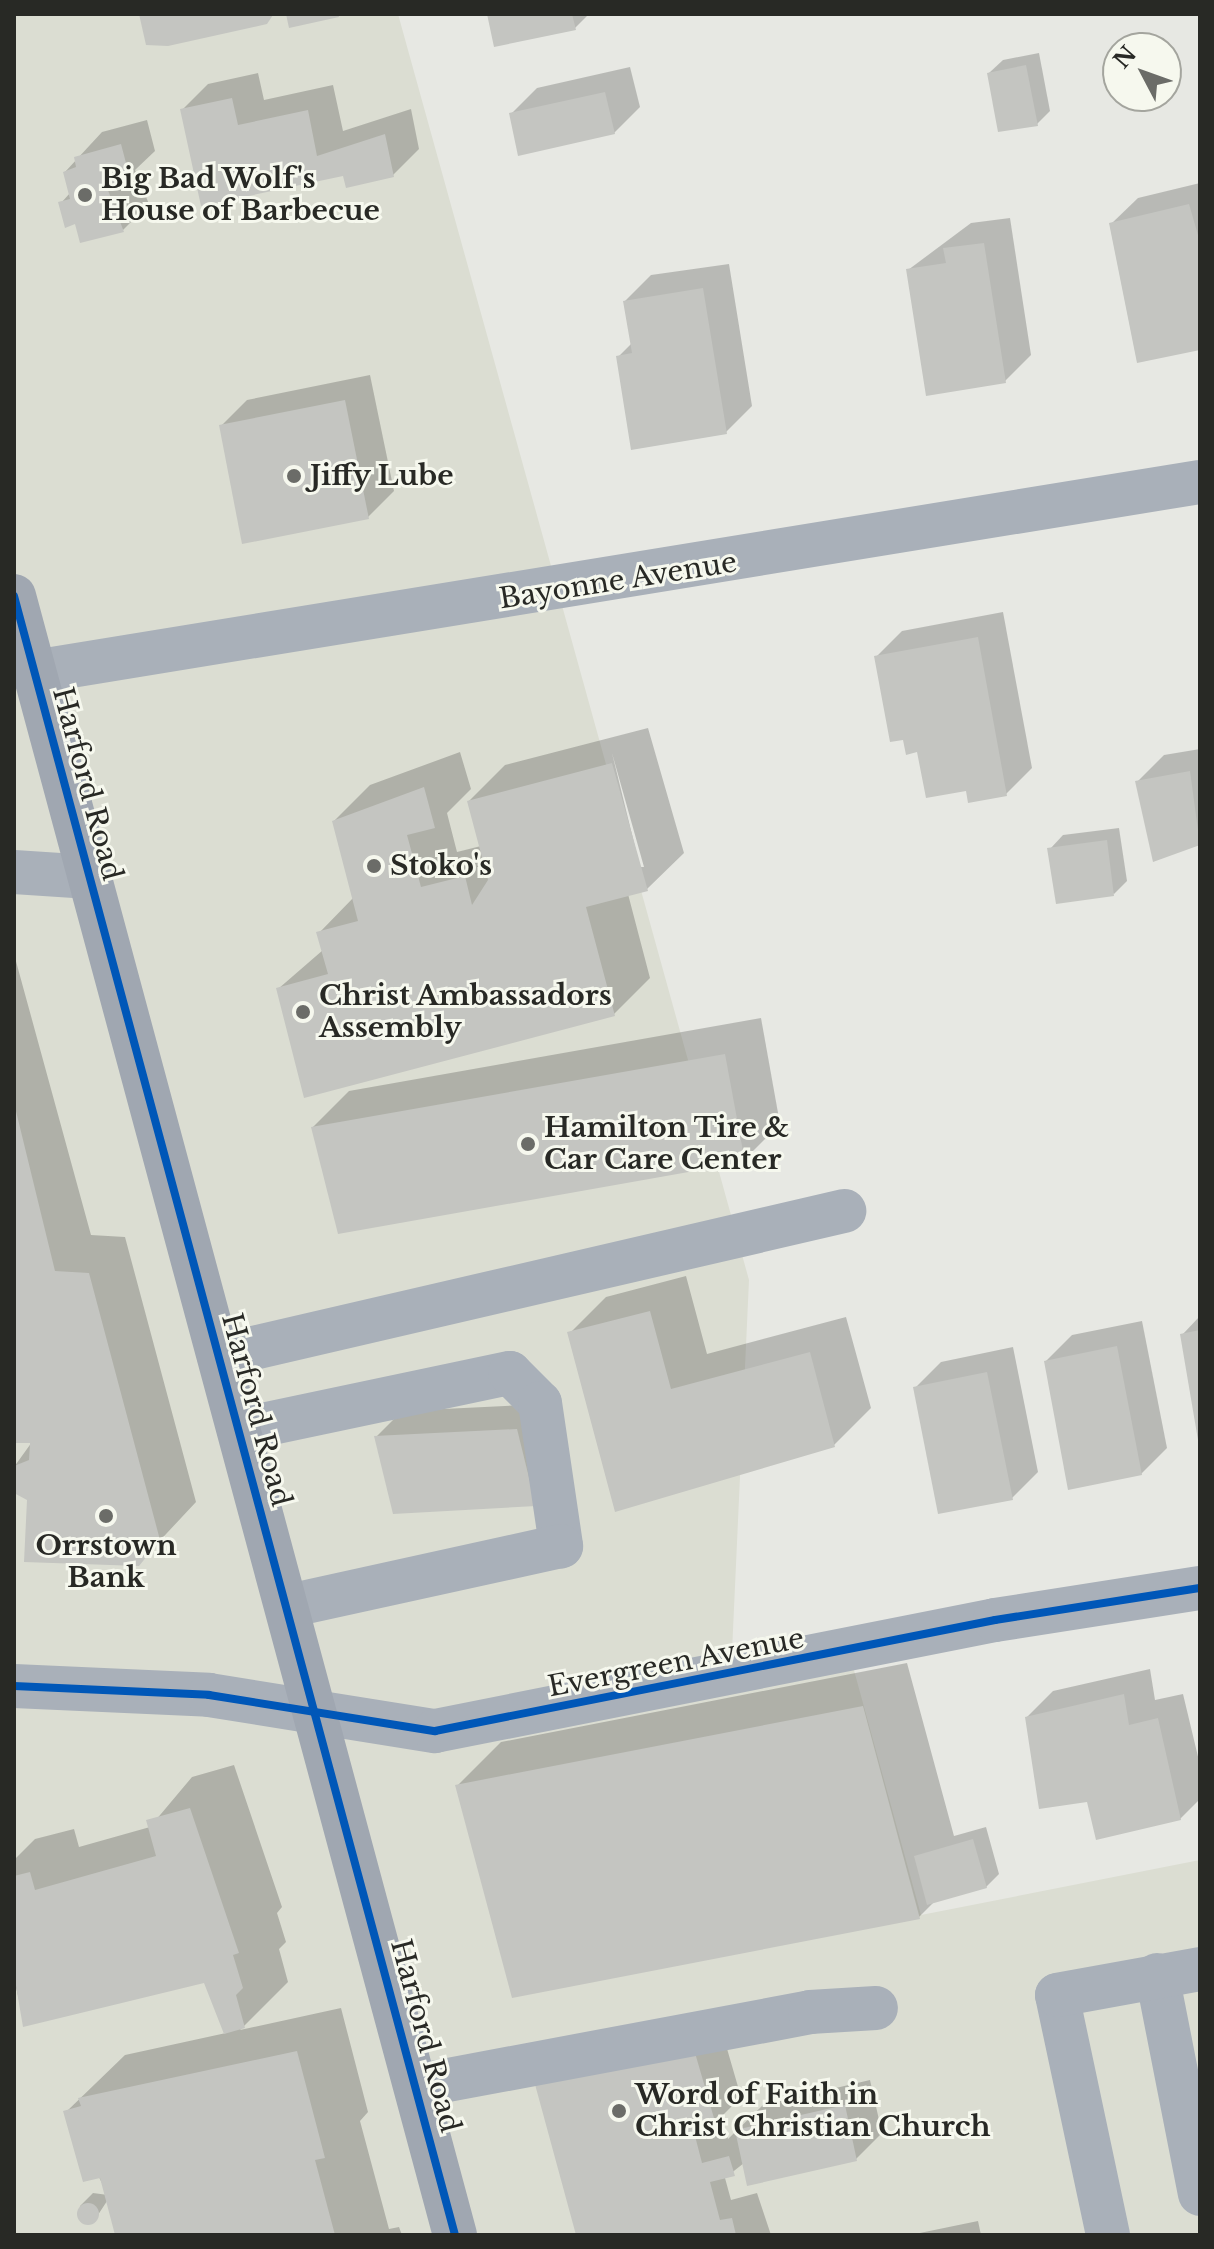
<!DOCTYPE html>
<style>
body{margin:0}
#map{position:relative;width:1214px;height:2249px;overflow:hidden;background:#e7e8e3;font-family:"Libre Baskerville",serif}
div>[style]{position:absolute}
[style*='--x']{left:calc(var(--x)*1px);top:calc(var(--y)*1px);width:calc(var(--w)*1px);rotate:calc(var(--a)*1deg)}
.built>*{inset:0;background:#dbddd2}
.shadow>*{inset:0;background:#0003}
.building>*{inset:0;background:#c4c5c1}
.round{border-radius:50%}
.minor>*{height:44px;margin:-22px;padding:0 22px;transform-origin:22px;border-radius:22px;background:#a9b0b9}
.major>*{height:44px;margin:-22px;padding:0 22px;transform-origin:22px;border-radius:22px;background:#a0a7b1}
.cycleway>*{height:8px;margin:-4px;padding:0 4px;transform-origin:4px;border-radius:4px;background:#0057b8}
.dots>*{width:22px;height:22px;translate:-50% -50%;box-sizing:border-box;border:4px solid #f6f8ee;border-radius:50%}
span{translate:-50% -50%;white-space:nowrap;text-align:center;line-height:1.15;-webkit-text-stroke:6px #f6f8ee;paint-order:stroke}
.poi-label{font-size:28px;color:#282925;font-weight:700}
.left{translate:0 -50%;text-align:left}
.street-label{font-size:28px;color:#282925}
.frame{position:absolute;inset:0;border:16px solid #282925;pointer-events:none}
.north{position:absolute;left:1102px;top:32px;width:80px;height:80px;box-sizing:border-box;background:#f6f8ee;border:2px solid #a4a59e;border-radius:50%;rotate:311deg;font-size:22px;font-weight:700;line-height:32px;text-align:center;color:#282925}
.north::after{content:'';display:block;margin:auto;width:28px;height:36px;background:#6b6c68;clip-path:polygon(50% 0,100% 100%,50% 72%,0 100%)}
</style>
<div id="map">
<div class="built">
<div style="clip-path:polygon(14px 14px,398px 14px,749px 1280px,731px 1674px,849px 1652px,921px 1915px,1200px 1860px,1200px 2235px,14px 2235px)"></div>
</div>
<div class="shadow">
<div style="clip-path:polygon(489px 14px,589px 14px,575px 28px)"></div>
<div style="clip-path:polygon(1039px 53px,1050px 111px,1037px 124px,989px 73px,1003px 60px)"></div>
<div style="clip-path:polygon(630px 67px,640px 107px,614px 133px,511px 114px,537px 88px)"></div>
<div style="clip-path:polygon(258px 73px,264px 100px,333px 85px,343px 131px,411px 109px,419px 149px,393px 175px,344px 174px,182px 110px,208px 84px)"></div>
<div style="clip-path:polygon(147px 120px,155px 151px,135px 170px,149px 204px,123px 230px,77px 222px,61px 203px,70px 193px,65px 172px,102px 132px)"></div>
<div style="clip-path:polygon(1200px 183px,1200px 348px,1111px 224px,1138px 198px)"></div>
<div style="clip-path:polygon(1010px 218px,1031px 355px,1005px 381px,908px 270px,971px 223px)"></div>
<div style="clip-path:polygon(729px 264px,752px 406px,726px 432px,618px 357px,632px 343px,625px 301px,651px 275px)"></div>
<div style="clip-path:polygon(370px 375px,394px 491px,368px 517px,221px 426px,247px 400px)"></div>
<div style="clip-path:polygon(1003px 612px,1032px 768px,1006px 794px,968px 788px,919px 750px,876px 657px,902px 631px)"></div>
<div style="clip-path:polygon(evenodd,648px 728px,684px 853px,647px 889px,628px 894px,650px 978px,614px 1014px,278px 989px,323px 950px,319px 933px,354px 897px,334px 821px,370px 785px,460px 752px,471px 789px,447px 813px,457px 852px,481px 846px,469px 801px,505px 765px,648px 728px,612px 753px,644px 867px,640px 867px,612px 753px)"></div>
<div style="clip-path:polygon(1200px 749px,1200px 842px,1155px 859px,1138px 781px,1164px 755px)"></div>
<div style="clip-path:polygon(1119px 828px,1127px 881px,1114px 894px,1050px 849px,1063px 835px)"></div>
<div style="clip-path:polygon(14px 954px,91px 1235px,125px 1237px,196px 1502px,138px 1564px,14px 1490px,14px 1467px,32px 1442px,14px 1441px)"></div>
<div style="clip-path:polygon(761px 1018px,780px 1124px,744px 1160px,313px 1127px,349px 1091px)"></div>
<div style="clip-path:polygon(686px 1276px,707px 1354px,846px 1317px,871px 1408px,834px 1445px,616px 1509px,570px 1333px,606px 1297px)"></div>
<div style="clip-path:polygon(1200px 1316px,1200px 1437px,1182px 1335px)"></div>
<div style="clip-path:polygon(1142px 1321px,1167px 1448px,1141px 1474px,1046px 1361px,1072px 1335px)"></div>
<div style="clip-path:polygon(1013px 1347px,1038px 1472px,1012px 1498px,915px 1388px,941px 1362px)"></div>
<div style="clip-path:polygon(543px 1404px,561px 1478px,395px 1512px,376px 1437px,402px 1411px)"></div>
<div style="clip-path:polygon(907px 1663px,954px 1836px,986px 1827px,999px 1874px,986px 1887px,936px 1900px,919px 1917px,457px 1786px,501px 1742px)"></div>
<div style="clip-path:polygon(1150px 1669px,1155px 1700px,1183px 1694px,1200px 1765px,1200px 1799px,1180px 1819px,1089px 1800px,1027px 1717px,1053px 1691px)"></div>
<div style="clip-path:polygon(234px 1765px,282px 1907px,277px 1913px,286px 1942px,279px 1949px,288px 1982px,240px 2030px,341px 2008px,368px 2112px,360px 2121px,389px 2229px,399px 2227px,402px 2235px,120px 2235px,109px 2198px,94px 2221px,81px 2219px,80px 2206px,93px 2193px,108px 2195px,66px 2112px,125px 2055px,226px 2033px,205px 1981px,25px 2025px,14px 1979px,14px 1860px,35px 1839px,74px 1829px,79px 1847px,150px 1827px,192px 1777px)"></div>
<div style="clip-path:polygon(719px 2021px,741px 2097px,722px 2116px,728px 2139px,763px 2105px,870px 2080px,882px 2133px,856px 2159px,744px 2163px,725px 2178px,731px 2200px,757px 2193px,771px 2235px,578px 2235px,535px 2078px)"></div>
<div style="clip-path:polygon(978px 2221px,981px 2235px,910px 2235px)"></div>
</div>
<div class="building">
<div style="clip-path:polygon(139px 14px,273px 14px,273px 15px,267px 24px,168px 46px,146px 45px)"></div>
<div style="clip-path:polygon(286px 14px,338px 14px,339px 17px,289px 28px)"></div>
<div style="clip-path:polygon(487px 14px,572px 14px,576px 30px,494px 47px)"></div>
<div style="clip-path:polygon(1026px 65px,1038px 126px,998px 132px,987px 73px)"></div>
<div style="clip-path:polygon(605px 92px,615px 134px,518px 156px,509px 113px)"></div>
<div style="clip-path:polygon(232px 98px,238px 125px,308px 110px,317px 156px,385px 134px,394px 177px,346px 188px,343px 176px,201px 206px,180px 109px)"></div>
<div style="clip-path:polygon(121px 144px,130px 178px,106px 185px,124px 232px,80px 243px,75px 224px,65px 228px,58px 202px,70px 199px,63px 172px,76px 167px,74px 157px)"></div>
<div style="clip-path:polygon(1189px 204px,1200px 242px,1200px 350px,1137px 363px,1109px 223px)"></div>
<div style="clip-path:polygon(984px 243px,1006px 383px,926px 396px,906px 269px,946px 263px,943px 248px)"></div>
<div style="clip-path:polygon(703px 288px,727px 434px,631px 450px,616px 356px,632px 353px,623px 301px)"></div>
<div style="clip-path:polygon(345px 400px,369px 519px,242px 544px,219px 425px)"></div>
<div style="clip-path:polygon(978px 637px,1007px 796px,968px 803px,966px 791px,926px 798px,917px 752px,906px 755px,903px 740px,890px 742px,874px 656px)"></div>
<div style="clip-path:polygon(612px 763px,648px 891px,586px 907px,615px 1016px,304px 1098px,276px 988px,328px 974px,316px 932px,358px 921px,332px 821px,424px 787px,435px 828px,407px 835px,421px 887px,465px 876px,472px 905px,488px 880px,467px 801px)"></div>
<div style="clip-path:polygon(1190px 771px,1200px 845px,1153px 862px,1135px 781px)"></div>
<div style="clip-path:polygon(1107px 840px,1114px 896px,1056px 904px,1047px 848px)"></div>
<div style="clip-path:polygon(725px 1054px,745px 1162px,338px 1234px,311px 1127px)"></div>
<div style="clip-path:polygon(15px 1107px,55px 1271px,89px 1273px,160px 1540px,139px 1566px,24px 1562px,27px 1500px,14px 1493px,14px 1466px,29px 1460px,30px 1443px,14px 1443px)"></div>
<div style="clip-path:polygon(650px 1311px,671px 1389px,810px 1352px,835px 1447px,615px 1512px,567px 1332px)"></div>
<div style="clip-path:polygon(1200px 1330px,1200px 1440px,1198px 1440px,1180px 1334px)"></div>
<div style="clip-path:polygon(1117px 1346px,1142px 1475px,1068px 1490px,1044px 1361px)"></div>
<div style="clip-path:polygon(987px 1372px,1013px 1500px,938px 1514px,913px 1387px)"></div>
<div style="clip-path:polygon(517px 1429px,536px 1506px,393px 1514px,374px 1436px)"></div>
<div style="clip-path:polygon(1124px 1694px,1129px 1725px,1158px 1718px,1181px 1820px,1096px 1840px,1087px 1802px,1039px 1809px,1025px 1717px)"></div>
<div style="clip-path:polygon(863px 1706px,920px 1919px,512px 1998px,455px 1785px)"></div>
<div style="clip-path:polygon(190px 1808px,239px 1953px,233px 1955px,243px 1988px,236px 1995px,245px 2028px,224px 2034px,204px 1983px,23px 2027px,14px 1974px,14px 1876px,30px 1872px,35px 1890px,156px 1856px,146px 1820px)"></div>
<div style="clip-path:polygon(973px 1839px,987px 1888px,927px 1905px,914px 1856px)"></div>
<div style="clip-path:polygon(693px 2046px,716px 2125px,694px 2132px,702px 2163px,729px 2156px,735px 2176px,710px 2182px,720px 2220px,732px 2218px,736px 2235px,576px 2235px,533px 2077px)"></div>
<div style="clip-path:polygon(297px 2051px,325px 2158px,315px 2160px,335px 2235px,115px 2235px,100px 2178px,83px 2182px,63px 2111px,81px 2106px,78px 2098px)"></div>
<div style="clip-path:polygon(845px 2105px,857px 2161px,747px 2186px,735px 2130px)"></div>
<div class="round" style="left:77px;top:2203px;width:22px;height:22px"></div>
</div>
<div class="minor">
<div style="--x:34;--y:672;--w:1181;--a:-9.26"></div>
<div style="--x:14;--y:872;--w:76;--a:3.8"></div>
<div style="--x:219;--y:1356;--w:642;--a:-13.06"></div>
<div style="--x:239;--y:1430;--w:277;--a:-11.9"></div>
<div style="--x:510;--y:1373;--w:42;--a:45"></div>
<div style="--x:540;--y:1403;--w:145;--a:81.6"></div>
<div style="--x:561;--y:1546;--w:280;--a:167.6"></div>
<div style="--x:14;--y:1686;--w:195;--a:2.6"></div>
<div style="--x:209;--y:1695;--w:229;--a:9.1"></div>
<div style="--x:435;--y:1731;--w:571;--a:-11.21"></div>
<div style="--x:995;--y:1620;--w:207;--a:-8.9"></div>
<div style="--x:1157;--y:1975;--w:223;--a:78.9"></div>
<div style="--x:416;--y:2086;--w:401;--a:-10.6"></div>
<div style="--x:810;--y:2012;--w:66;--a:-3.5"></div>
<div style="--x:1108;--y:2235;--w:245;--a:-102"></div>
<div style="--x:1057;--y:1995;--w:145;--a:-10.3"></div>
</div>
<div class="major">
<div style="--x:14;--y:596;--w:1697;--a:74.94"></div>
</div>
<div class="cycleway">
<div style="--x:14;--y:596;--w:1697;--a:74.94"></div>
<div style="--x:14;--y:1686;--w:195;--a:2.6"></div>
<div style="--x:209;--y:1695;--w:229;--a:9.1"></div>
<div style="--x:435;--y:1731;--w:571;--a:-11.21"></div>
<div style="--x:995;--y:1620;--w:207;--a:-8.9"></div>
</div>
<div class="dots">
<div style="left:85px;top:195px;background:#6b6c68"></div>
<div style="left:294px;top:476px;background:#6b6c68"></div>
<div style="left:374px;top:866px;background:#6b6c68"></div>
<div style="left:303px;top:1012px;background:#6b6c68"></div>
<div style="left:528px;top:1144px;background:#6b6c68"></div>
<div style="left:106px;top:1516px;background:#6b6c68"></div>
<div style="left:619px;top:2111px;background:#6b6c68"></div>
</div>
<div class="poi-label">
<span class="left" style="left:101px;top:195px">Big Bad Wolf's<br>House of Barbecue</span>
<span class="left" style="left:310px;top:476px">Jiffy Lube</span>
<span class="left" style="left:390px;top:866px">Stoko's</span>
<span class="left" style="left:319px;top:1012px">Christ Ambassadors<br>Assembly</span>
<span class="left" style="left:544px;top:1144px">Hamilton Tire &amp;<br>Car Care Center</span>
<span style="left:106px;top:1562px">Orrstown<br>Bank</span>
<span class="left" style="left:635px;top:2111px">Word of Faith in<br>Christ Christian Church</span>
</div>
<div class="street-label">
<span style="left:618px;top:581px;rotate:-9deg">Bayonne Avenue</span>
<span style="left:87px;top:784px;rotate:75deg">Harford Road</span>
<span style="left:256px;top:1410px;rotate:75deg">Harford Road</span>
<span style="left:676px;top:1663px;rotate:-11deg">Evergreen Avenue</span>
<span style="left:425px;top:2036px;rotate:75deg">Harford Road</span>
</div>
<div class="frame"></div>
<div class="north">N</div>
</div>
